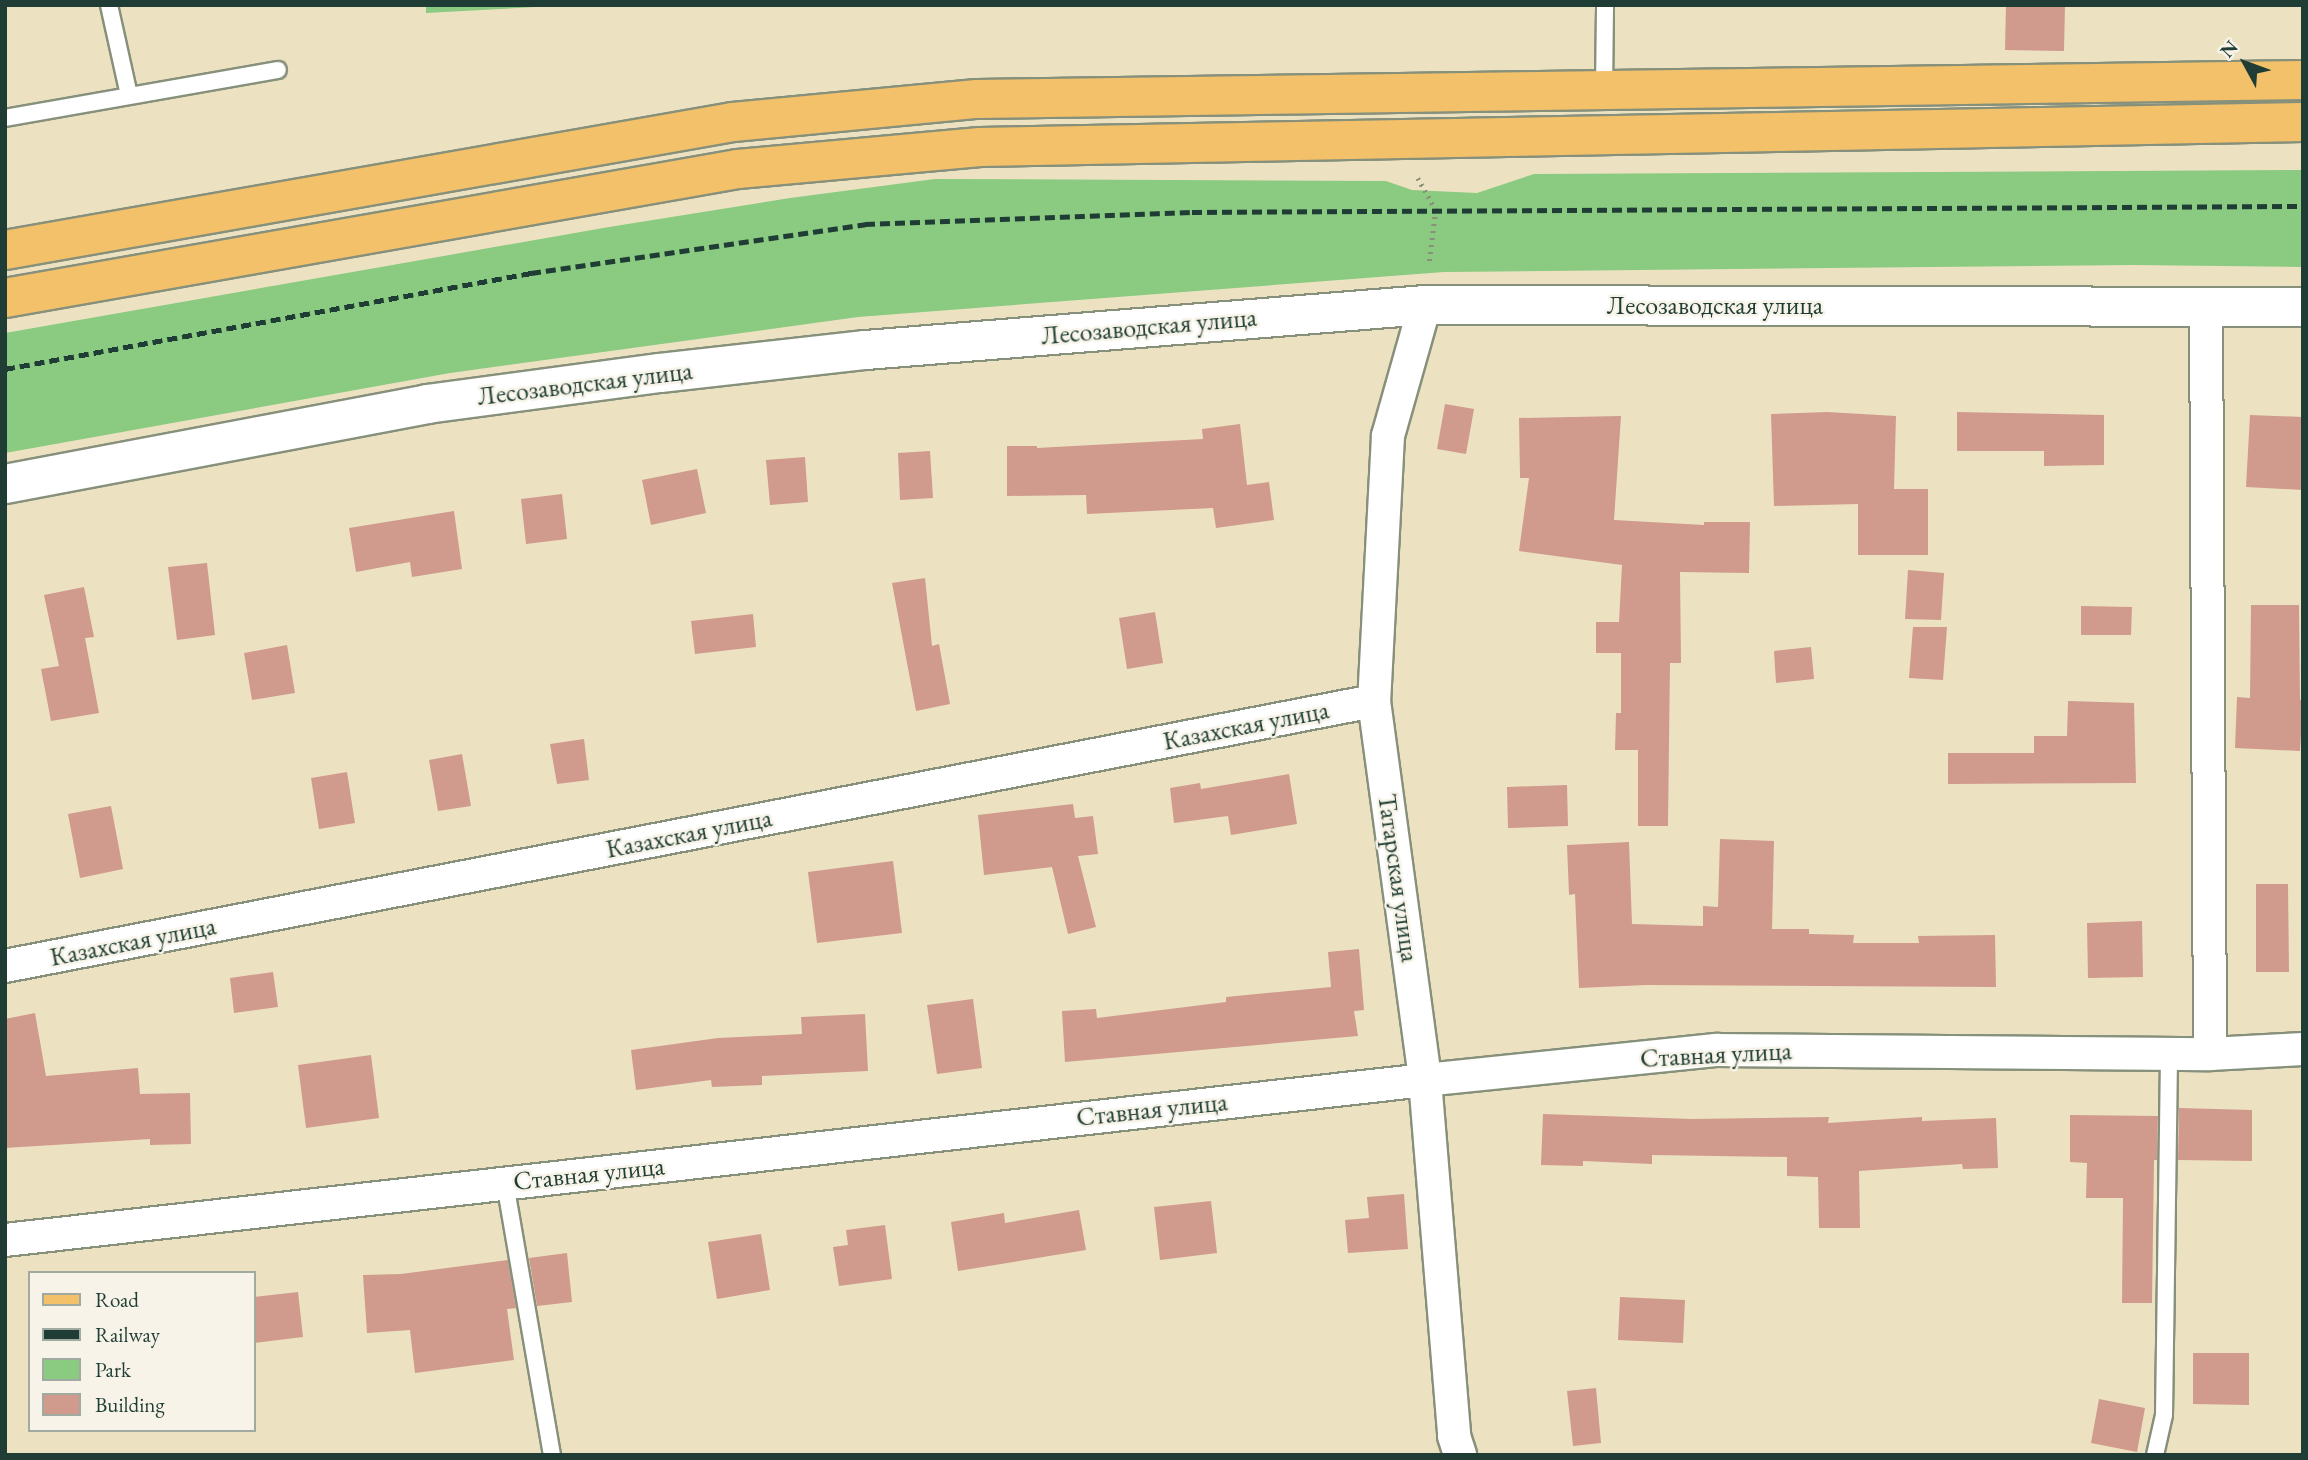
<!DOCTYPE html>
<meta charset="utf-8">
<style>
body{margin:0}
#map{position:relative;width:2308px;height:1460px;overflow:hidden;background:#ece2c2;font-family:"EB Garamond",serif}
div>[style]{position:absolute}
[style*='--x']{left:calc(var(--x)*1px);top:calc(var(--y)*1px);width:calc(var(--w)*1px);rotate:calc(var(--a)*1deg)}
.green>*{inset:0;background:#8aca81}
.building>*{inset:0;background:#d09a8d}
.path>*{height:4.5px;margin-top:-2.25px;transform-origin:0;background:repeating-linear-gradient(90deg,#86907b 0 2px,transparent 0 7px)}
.roads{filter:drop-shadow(2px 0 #86907b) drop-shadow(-2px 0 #86907b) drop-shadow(0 2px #86907b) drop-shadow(0 -2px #86907b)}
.service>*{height:16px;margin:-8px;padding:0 8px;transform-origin:8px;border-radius:8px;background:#fff}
.minor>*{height:32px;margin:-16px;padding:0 16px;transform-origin:16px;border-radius:16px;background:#fff}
.tertiary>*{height:38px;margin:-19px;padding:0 19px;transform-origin:19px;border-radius:19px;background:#fff}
.primary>*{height:38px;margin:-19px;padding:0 19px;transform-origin:19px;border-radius:19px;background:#f4c16b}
.rail>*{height:5px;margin-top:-2.5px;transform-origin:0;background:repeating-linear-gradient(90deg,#1f3d34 0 10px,transparent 0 15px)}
span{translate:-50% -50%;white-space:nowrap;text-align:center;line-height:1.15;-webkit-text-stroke:5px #f7f3e8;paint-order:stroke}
.street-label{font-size:26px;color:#1f3d34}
.frame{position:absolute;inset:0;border:7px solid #1f3d34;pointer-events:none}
.legend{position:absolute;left:28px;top:1271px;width:228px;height:161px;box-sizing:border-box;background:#f7f3e8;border:2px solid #a1aaa0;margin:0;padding:9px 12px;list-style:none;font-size:21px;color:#1f3d34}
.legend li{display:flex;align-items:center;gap:14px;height:35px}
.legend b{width:35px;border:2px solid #a1aaa0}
.north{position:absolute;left:2210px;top:28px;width:70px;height:70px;-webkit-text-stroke:5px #f7f3e8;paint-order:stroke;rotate:311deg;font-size:19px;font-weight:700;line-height:28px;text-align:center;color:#1f3d34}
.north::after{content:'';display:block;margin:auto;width:24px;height:32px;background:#1f3d34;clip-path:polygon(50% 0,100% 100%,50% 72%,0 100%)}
</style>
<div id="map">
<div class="green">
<div style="clip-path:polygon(426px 5px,573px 5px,426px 13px)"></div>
<div style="clip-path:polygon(2303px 170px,2303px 267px,2133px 265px,1444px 272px,858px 317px,450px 373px,5px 453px,5px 333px,609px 227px,790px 198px,935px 179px,1386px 181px,1412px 190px,1477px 193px,1534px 174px)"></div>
</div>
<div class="building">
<div style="clip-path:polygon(2006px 5px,2065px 5px,2064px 51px,2005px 50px)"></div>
<div style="clip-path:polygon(1445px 404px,1474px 409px,1466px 454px,1437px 449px)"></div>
<div style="clip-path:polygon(1827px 412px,1896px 416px,1894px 489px,1928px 489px,1928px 555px,1858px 555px,1858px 504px,1774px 506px,1771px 414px)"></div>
<div style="clip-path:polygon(1957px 412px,2104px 415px,2104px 465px,2044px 466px,2044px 451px,1957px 451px)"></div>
<div style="clip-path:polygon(2250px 415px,2303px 417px,2303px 490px,2246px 487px)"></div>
<div style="clip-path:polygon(1621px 416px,1614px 520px,1704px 525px,1704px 522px,1750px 522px,1749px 573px,1680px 572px,1681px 663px,1670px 663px,1668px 826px,1638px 826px,1638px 750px,1615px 750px,1616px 713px,1621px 713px,1621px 653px,1596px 653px,1596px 622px,1619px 622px,1622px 565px,1519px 551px,1529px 478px,1520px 478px,1519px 418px)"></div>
<div style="clip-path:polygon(1240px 424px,1247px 485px,1269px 482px,1274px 520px,1216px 528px,1213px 508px,1087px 514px,1086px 495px,1007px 496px,1007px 446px,1037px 446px,1037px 448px,1203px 439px,1202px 429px)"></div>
<div style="clip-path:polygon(930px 451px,933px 498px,900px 500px,898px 453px)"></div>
<div style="clip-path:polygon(805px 457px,808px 502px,770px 505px,766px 460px)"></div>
<div style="clip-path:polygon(697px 469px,706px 513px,651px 525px,642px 480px)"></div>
<div style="clip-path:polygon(562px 494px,567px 539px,526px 544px,521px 499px)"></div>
<div style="clip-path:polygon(454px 511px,462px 569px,412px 577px,410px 562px,356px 572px,349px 528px)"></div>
<div style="clip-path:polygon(207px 563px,215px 635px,177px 640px,168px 567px)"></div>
<div style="clip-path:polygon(1908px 570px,1944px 573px,1941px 620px,1905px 619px)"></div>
<div style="clip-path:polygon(925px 578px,932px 646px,939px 644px,950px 704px,916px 711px,892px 583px)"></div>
<div style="clip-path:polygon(84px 587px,94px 637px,85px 638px,99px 713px,51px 721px,41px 669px,59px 666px,44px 595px)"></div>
<div style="clip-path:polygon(2251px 605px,2299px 605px,2300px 700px,2303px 700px,2300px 751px,2235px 748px,2237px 697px,2250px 698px)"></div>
<div style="clip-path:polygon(2081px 606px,2132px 607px,2131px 635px,2081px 635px)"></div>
<div style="clip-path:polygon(1155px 612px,1163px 663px,1127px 669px,1119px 618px)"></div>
<div style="clip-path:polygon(753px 614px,756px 647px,695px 654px,691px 621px)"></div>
<div style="clip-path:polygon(1913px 627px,1947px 627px,1943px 680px,1909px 678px)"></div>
<div style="clip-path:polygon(287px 645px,295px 693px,252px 700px,244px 653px)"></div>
<div style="clip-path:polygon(1811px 647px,1814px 679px,1776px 683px,1774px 651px)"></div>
<div style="clip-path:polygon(2068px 701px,2134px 703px,2136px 783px,1948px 784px,1948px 753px,2034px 753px,2034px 736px,2067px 736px)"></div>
<div style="clip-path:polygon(584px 739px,589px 780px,557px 784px,550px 744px)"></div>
<div style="clip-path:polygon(462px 754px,471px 806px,438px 811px,429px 760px)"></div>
<div style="clip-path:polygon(347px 772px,355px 823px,319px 829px,311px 778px)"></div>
<div style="clip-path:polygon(1289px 774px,1297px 824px,1231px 835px,1228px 816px,1174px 823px,1170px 788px,1200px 783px,1201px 789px)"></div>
<div style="clip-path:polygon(1567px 785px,1568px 826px,1508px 828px,1507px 787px)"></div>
<div style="clip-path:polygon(1073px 804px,1075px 818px,1093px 816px,1098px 854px,1078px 856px,1096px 927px,1068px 934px,1052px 867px,984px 875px,978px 815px)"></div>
<div style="clip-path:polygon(111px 806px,123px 869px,80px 878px,68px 814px)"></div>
<div style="clip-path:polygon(1720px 839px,1774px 841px,1772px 929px,1809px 929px,1809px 934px,1854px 935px,1853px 943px,1919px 943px,1918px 936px,1995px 935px,1996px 987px,1646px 985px,1579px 988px,1575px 894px,1569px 895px,1567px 845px,1629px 842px,1632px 924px,1703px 926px,1703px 906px,1718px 907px)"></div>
<div style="clip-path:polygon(893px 861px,902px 933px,817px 943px,808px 872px)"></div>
<div style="clip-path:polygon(2256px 884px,2288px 884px,2289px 972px,2256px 972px)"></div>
<div style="clip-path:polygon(2142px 921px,2143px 977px,2088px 978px,2087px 923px)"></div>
<div style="clip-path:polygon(1359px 949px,1364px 1010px,1354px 1011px,1358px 1036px,1065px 1062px,1062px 1011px,1096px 1009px,1097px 1018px,1226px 1002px,1226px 997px,1331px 987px,1328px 952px)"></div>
<div style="clip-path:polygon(273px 972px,278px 1007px,234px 1013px,230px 978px)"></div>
<div style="clip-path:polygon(973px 999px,982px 1068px,937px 1074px,927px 1005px)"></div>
<div style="clip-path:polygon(35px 1013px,46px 1076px,138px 1068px,140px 1094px,190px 1093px,191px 1144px,150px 1145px,150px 1139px,5px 1148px,5px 1019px)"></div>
<div style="clip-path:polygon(865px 1014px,868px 1071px,762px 1076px,762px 1085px,712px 1087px,711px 1080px,636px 1090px,631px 1050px,718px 1038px,802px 1034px,801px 1017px)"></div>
<div style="clip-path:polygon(371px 1055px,379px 1118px,306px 1128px,298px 1065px)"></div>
<div style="clip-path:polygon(2179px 1108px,2252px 1110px,2252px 1161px,2178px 1160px)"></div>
<div style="clip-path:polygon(1543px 1114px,1692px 1119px,1829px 1117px,1828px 1123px,1922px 1117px,1922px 1121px,1996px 1118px,1998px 1168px,1963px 1169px,1962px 1164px,1859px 1171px,1860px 1228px,1819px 1228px,1818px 1177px,1787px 1176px,1787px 1157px,1652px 1155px,1652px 1164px,1583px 1161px,1583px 1166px,1541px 1165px)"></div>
<div style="clip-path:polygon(2070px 1115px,2158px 1116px,2157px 1160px,2154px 1160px,2152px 1303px,2122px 1303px,2123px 1198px,2086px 1198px,2087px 1163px,2070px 1162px)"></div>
<div style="clip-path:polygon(1404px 1194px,1408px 1249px,1348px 1253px,1345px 1220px,1369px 1218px,1367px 1197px)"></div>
<div style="clip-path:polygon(1211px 1201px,1217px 1253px,1160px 1260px,1154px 1207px)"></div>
<div style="clip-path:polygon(1079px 1210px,1086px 1250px,958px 1271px,951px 1222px,1004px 1213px,1005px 1223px)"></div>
<div style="clip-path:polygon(885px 1225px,892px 1279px,839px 1286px,833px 1247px,848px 1245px,846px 1230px)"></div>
<div style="clip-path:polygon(761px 1234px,770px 1290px,717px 1299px,708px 1242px)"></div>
<div style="clip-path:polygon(567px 1253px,572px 1302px,537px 1306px,529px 1258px)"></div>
<div style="clip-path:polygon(508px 1260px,516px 1308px,507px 1309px,514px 1360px,415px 1373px,410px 1330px,367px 1333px,363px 1275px,401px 1274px)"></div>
<div style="clip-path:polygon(298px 1292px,303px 1337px,254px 1343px,254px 1297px)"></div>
<div style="clip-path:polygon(1620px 1297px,1685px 1300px,1683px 1343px,1618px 1340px)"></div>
<div style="clip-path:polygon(2193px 1353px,2249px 1353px,2249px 1405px,2193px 1404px)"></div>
<div style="clip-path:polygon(1596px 1388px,1601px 1443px,1573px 1446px,1567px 1391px)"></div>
<div style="clip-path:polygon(2099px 1399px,2145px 1408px,2137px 1452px,2091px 1443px)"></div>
</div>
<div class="path">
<div style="--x:1418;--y:178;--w:37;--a:61"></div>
<div style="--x:1436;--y:210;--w:56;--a:97.1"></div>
</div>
<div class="roads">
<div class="service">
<div style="--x:109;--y:5;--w:92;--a:77.5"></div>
<div style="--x:1604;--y:90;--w:85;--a:-89.3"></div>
<div style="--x:5;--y:118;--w:277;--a:-10"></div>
<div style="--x:505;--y:1183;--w:276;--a:80.2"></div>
<div style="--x:2155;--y:1455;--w:41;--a:-77.3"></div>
<div style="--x:2164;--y:1415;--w:361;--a:-89.2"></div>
</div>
<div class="minor">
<div style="--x:1425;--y:305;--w:136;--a:105.8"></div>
<div style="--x:1388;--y:436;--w:265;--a:93"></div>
<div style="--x:1374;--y:701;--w:382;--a:82.3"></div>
<div style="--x:1425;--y:1080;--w:357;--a:85.3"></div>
<div style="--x:1454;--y:1436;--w:20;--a:72"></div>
<div style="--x:2206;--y:307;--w:747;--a:89.69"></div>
<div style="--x:5;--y:966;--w:1394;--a:-10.96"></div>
<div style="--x:5;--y:1240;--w:1429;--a:-6.43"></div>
<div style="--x:1425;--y:1080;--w:293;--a:-5.9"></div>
<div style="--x:1716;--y:1050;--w:494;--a:0.5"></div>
<div style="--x:2210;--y:1054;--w:93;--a:-3.1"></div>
</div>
<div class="tertiary">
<div style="--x:5;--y:484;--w:430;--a:-10.7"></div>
<div style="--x:427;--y:404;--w:235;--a:-7.6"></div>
<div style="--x:660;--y:373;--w:207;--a:-6.4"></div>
<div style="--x:866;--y:350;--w:561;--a:-4.6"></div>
<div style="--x:1425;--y:305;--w:878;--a:0.13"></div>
</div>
<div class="primary">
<div style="--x:5;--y:250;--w:739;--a:-9.97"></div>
<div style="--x:733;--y:122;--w:245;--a:-5.4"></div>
<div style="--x:977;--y:99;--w:1326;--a:-0.82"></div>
<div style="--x:5;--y:298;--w:744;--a:-9.98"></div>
<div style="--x:738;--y:169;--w:243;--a:-5.2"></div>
<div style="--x:980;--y:147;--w:1323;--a:-1.08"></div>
</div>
</div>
<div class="rail">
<div style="--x:5;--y:369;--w:535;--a:-10.34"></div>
<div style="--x:531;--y:273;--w:338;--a:-8.3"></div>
<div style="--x:865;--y:224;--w:327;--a:-2.1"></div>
<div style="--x:1192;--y:212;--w:1111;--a:-0.31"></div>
</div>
<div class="street-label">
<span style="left:1715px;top:306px">Лесозаводская улица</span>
<span style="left:1149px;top:327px;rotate:-5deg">Лесозаводская улица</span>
<span style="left:585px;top:384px;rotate:-7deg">Лесозаводская улица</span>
<span style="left:1246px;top:726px;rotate:-11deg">Казахская улица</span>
<span style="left:689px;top:834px;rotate:-11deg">Казахская улица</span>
<span style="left:1398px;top:878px;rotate:82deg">Татарская улица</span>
<span style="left:133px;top:942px;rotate:-11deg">Казахская улица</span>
<span style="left:1716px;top:1055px;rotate:-3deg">Ставная улица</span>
<span style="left:1152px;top:1110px;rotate:-6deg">Ставная улица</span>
<span style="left:589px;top:1174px;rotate:-6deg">Ставная улица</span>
</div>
<div class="frame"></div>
<ul class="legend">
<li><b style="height:9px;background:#f4c16b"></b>Road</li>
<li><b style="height:9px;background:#1f3d34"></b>Railway</li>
<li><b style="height:19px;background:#8aca81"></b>Park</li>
<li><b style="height:19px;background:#d09a8d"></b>Building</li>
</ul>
<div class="north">N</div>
</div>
